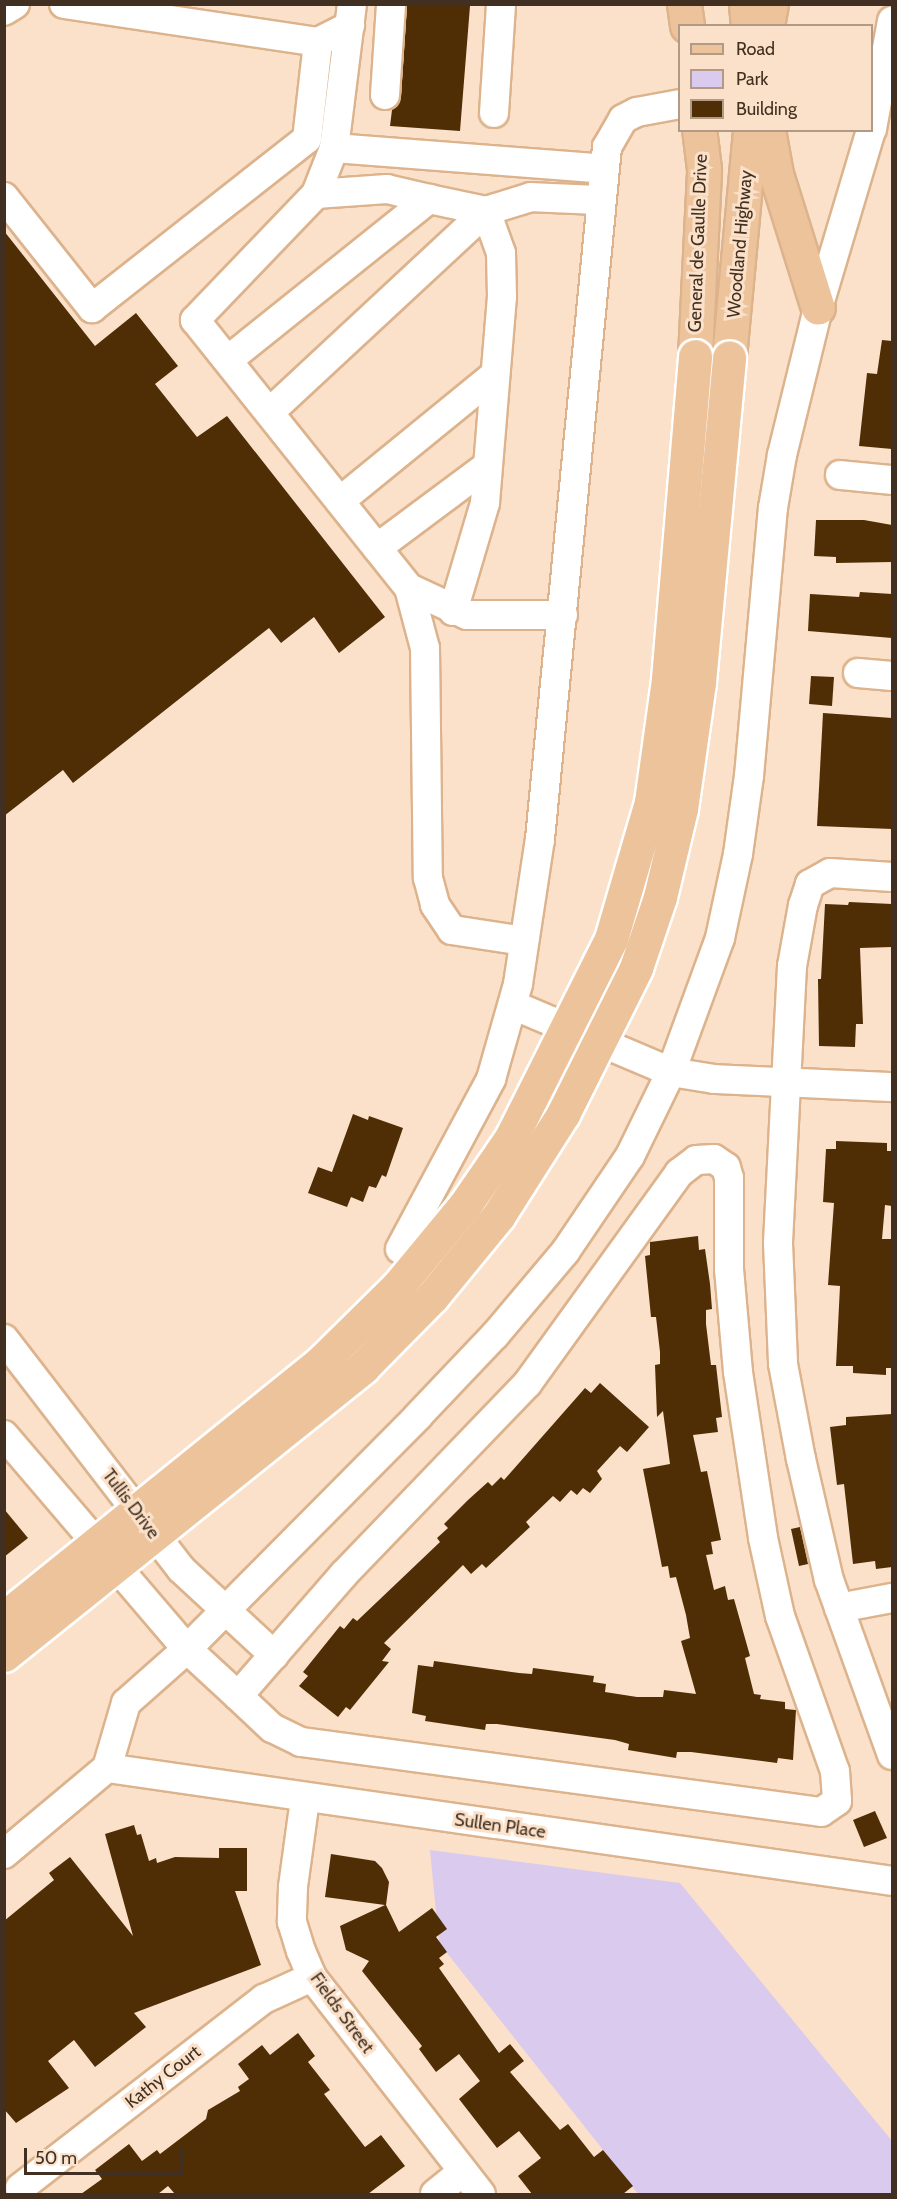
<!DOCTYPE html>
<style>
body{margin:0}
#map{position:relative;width:897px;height:2199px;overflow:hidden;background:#fbe1c9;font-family:Cabin,sans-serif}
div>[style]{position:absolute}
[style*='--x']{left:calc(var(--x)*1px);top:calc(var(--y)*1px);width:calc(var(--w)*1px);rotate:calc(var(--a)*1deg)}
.green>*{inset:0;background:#d9caee}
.building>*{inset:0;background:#4f2e05}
.roads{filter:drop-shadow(2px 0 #dcb38c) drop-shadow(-2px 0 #dcb38c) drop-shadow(0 2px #dcb38c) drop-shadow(0 -2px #dcb38c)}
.minor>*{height:28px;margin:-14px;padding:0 14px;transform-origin:14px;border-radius:14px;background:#fff}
.major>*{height:33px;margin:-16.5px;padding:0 16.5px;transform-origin:16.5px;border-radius:16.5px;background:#ecc39a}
.bridges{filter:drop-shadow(2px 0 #fff) drop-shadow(-2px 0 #fff) drop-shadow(0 2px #fff) drop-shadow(0 -2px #fff)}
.major-bridge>*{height:33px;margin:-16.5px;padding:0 16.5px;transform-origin:16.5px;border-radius:16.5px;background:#ecc39a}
span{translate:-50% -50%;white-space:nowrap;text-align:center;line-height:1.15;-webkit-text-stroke:6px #fbe1c9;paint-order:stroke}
.street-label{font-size:18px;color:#413021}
.frame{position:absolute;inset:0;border:6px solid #413021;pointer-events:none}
.legend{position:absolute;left:678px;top:24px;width:195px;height:108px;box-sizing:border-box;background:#fbe1c9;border:2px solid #b19a86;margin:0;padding:8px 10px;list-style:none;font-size:18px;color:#413021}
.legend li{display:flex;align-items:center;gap:12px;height:30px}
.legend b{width:30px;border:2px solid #b19a86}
.scale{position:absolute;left:24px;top:2148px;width:159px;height:27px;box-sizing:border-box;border:3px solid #413021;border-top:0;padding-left:8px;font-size:18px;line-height:21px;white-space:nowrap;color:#413021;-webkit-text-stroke:4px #fbe1c9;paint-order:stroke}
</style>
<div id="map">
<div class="green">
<div style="clip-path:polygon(430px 1850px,680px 1883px,892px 2141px,892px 2194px,638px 2194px,439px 1943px)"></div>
</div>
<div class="building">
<div style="clip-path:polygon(407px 4px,470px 6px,460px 131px,390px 126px,392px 110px,401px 96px)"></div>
<div style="clip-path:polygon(4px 231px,95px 346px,136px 313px,178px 366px,155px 384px,197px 437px,227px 416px,385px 617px,339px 653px,314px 617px,281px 643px,269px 628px,73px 783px,63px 770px,4px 816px)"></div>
<div style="clip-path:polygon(882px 340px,892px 341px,892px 449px,859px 446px,867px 373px,877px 374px)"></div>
<div style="clip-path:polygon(816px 520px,864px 520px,892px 525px,892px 562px,836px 563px,836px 557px,814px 556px)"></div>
<div style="clip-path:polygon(860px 592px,892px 594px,892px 638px,808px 631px,810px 594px,859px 597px)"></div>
<div style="clip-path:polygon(811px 676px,834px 677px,832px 706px,809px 704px)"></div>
<div style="clip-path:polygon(823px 713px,892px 718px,892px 829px,817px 826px)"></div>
<div style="clip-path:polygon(849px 902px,892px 904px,892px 947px,860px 948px,863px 1024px,856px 1024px,855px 1047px,819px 1046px,818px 979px,821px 979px,825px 904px,848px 905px)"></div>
<div style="clip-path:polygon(353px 1114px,368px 1120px,369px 1116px,403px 1128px,386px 1177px,382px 1175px,376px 1188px,369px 1186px,363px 1202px,351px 1197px,347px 1207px,308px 1193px,318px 1167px,332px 1172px)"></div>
<div style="clip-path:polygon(836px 1141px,887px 1143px,887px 1151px,892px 1151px,892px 1206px,885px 1205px,882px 1239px,892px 1239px,892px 1368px,886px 1368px,886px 1375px,853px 1373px,853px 1366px,836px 1366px,840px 1286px,828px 1285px,834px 1203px,823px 1202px,826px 1149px,836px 1149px)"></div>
<div style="clip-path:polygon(698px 1236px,699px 1250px,705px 1249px,710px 1284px,712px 1309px,706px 1310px,706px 1324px,711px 1365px,716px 1365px,722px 1417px,716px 1418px,718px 1432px,693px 1435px,701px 1472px,707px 1471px,721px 1540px,711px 1542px,713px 1554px,706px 1555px,714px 1590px,725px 1586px,728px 1600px,734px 1599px,750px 1656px,745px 1658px,754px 1694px,761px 1695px,760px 1699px,785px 1702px,785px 1709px,796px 1710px,793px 1760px,778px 1758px,777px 1763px,691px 1752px,677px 1752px,676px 1758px,628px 1750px,629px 1744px,615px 1740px,497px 1724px,486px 1724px,485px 1730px,425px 1721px,426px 1716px,412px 1713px,418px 1665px,433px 1667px,434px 1661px,519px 1673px,532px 1674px,533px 1668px,594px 1676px,593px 1682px,606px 1684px,605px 1692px,637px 1697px,663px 1697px,664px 1690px,696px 1694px,681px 1641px,690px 1638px,686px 1615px,676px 1577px,670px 1578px,668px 1566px,662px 1567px,643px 1469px,670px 1464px,663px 1411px,657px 1417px,655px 1365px,660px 1364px,660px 1352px,656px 1317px,651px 1317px,645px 1256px,650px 1255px,650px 1242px)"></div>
<div style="clip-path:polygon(600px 1383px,649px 1427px,627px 1452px,620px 1446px,597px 1471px,602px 1479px,590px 1493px,583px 1488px,577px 1495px,571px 1490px,560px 1502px,553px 1496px,526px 1522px,530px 1527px,486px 1568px,482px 1564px,471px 1574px,463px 1565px,384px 1643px,391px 1649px,382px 1661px,389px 1662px,350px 1710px,346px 1707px,338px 1717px,299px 1686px,308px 1676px,303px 1672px,340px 1626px,344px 1629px,353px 1618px,357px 1621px,440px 1542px,437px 1538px,448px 1528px,444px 1524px,468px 1500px,488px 1482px,492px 1486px,501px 1477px,504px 1480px,585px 1388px,591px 1393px)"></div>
<div style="clip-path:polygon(892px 1414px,892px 1567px,876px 1569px,875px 1561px,853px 1564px,844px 1484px,837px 1485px,830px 1427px,846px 1425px,846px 1417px)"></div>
<div style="clip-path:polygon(4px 1509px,28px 1538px,4px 1557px)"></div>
<div style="clip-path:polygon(800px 1527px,808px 1564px,799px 1566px,791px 1529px)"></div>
<div style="clip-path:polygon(875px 1811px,887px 1838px,864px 1847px,853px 1820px)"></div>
<div style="clip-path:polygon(134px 1825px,137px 1835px,141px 1834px,149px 1861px,156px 1858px,157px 1863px,175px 1857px,219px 1858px,219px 1848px,247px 1848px,247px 1891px,235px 1891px,261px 1965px,134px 2013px,146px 2027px,95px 2067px,74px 2040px,48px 2061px,69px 2088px,16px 2123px,4px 2109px,4px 1921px,54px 1880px,49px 1873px,70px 1857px,133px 1936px,105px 1834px)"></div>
<div style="clip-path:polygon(331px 1854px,375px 1861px,382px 1868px,389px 1882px,386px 1905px,399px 1932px,432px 1908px,447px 1929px,436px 1937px,447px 1952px,439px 1958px,444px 1964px,439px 1968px,499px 2053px,510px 2044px,524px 2061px,510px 2072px,560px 2130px,568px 2124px,594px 2157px,603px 2150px,633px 2186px,623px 2194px,532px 2194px,518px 2176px,541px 2158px,519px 2131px,497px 2148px,459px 2099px,480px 2081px,459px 2054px,436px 2072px,419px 2049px,422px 2046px,362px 1971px,369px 1961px,346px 1950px,340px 1926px,385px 1905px,325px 1897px)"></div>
<div style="clip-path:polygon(298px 2033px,315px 2056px,308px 2062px,330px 2090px,324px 2094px,365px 2147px,381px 2135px,405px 2166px,368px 2194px,175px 2194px,168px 2186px,158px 2194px,81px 2194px,102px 2179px,95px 2170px,129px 2144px,142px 2161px,157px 2150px,160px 2154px,206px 2119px,208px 2110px,240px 2091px,238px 2087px,249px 2079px,238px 2064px,262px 2045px,270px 2055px)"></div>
</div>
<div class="roads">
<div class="minor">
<div style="--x:64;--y:4;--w:257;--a:8.5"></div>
<div style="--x:352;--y:4;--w:145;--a:97.1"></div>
<div style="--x:334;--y:148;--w:49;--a:111.4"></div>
<div style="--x:316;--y:194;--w:175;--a:133.8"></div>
<div style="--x:195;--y:320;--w:343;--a:51.4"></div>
<div style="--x:409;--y:588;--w:64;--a:25"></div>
<div style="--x:467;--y:615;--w:96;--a:0"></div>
<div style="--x:4;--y:11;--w:13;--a:-32"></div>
<div style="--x:385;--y:95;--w:91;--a:-86.2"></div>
<div style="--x:494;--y:113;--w:109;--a:-86.3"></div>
<div style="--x:872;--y:129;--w:110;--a:-79.5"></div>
<div style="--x:334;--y:148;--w:271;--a:4.4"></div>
<div style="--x:316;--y:194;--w:71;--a:-4"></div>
<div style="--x:387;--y:189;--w:43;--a:13.4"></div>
<div style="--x:4;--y:197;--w:142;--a:51.6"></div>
<div style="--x:92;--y:308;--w:273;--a:-38.2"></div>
<div style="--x:307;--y:139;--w:98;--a:-83.5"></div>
<div style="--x:318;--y:42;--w:36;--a:-27"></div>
<div style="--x:228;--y:360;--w:258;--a:-38.7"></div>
<div style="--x:429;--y:199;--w:58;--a:11.9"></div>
<div style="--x:271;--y:411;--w:294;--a:-42.9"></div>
<div style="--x:486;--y:211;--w:47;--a:-17.3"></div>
<div style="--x:531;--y:197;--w:70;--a:2.5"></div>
<div style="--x:840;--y:475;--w:52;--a:5.5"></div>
<div style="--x:340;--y:501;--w:198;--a:-39.2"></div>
<div style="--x:377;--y:548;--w:137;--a:-36.7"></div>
<div style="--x:409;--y:588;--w:62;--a:75.1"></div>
<div style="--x:425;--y:648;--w:230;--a:89.3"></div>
<div style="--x:428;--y:878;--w:28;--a:75"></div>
<div style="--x:435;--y:905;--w:30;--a:56"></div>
<div style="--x:452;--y:930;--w:73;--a:8.7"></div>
<div style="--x:453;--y:611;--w:113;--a:-73.5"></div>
<div style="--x:485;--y:503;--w:207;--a:-85.3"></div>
<div style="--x:502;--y:297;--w:44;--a:-91.3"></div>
<div style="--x:501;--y:253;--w:45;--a:-109.7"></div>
<div style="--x:858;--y:673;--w:34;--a:5"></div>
<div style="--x:892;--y:877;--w:62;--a:-176.3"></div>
<div style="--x:830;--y:873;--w:23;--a:151"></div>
<div style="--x:810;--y:884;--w:22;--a:108"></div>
<div style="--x:803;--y:905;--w:62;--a:100.2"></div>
<div style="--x:792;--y:966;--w:277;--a:92.9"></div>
<div style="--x:778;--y:1243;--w:121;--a:87.6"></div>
<div style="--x:783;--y:1364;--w:97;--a:79.3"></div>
<div style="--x:801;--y:1459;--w:124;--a:77"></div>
<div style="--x:829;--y:1580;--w:186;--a:70.2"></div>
<div style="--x:513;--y:1005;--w:172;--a:23"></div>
<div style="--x:671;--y:1072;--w:44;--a:9.2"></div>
<div style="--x:714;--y:1079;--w:178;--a:2.6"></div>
<div style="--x:714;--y:1159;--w:14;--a:34"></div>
<div style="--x:726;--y:1167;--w:11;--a:75"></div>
<div style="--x:729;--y:1178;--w:91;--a:90"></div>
<div style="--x:729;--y:1269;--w:103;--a:85"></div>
<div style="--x:738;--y:1372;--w:168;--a:81.4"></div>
<div style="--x:763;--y:1538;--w:80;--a:77.7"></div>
<div style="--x:780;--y:1616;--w:164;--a:70.5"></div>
<div style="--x:835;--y:1771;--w:30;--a:86"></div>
<div style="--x:837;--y:1801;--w:19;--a:145"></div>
<div style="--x:821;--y:1812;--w:525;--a:-172.33"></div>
<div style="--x:301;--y:1742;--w:32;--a:-154"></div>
<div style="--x:272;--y:1728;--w:47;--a:-136.7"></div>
<div style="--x:238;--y:1696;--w:162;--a:-49"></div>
<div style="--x:344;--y:1574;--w:264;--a:-46.1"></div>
<div style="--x:527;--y:1384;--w:260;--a:-54.2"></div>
<div style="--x:679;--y:1173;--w:21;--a:-37"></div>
<div style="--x:696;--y:1160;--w:18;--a:-3"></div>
<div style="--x:400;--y:1249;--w:193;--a:-61.8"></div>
<div style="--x:491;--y:1079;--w:99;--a:-74.1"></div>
<div style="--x:518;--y:984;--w:147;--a:-81.4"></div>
<div style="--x:540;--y:839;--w:695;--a:-84.47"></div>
<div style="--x:607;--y:147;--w:32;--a:-60"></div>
<div style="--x:623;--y:119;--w:16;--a:-27"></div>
<div style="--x:637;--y:112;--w:44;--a:-10.5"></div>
<div style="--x:4;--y:1339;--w:290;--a:52.4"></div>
<div style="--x:181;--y:1569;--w:127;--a:42.8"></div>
<div style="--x:4;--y:1435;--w:282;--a:49.5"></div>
<div style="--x:187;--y:1649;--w:69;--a:42.7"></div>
<div style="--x:839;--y:1608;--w:54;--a:-10.7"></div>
<div style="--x:107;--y:1768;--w:68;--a:-73.7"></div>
<div style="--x:126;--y:1703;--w:81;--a:-41.5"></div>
<div style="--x:187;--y:1649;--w:328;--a:-45.2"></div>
<div style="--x:418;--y:1416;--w:112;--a:-46.5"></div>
<div style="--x:495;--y:1335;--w:109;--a:-49.9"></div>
<div style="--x:565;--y:1252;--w:116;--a:-55.9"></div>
<div style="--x:630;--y:1156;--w:93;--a:-64"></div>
<div style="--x:671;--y:1072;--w:143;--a:-69.9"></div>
<div style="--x:720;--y:938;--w:86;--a:-77.9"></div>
<div style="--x:738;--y:854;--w:79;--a:-82"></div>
<div style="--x:749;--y:776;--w:269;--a:-84.9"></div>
<div style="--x:773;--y:508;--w:54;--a:-80.4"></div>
<div style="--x:782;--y:455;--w:151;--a:-76.2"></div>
<div style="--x:818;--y:308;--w:186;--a:-73.4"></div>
<div style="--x:107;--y:1768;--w:793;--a:8.19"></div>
<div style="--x:305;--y:1799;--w:89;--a:97.8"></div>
<div style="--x:293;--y:1887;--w:35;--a:92"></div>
<div style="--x:292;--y:1922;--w:30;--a:73"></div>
<div style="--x:301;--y:1951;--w:28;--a:67"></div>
<div style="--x:312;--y:1977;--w:275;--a:52.1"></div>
<div style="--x:4;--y:1854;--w:134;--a:-39.9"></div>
<div style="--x:20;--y:2188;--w:309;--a:-37.8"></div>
<div style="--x:264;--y:1999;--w:53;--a:-24.6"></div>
<div style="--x:435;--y:2194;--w:35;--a:-39"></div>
</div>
<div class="major">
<div style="--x:684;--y:4;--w:22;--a:82"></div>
<div style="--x:746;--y:4;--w:22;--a:85"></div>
<div style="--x:767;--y:26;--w:22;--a:-80"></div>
<div style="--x:768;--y:130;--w:45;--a:79.7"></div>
<div style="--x:776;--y:174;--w:140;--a:72.6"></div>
<div style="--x:695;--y:356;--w:187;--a:-87.2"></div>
<div style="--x:704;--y:169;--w:39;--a:-97"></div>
<div style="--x:729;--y:357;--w:228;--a:-84.7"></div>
</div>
</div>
<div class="bridges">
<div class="major-bridge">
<div style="--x:4;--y:1618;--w:406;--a:-38.9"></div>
<div style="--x:320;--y:1363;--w:110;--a:-44.6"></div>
<div style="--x:398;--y:1286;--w:105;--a:-50.4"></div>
<div style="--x:465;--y:1205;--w:81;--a:-55.5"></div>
<div style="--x:511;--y:1138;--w:223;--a:-63.3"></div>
<div style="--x:611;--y:939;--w:143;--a:-73.7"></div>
<div style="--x:651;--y:802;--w:124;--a:-82.1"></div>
<div style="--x:668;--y:679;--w:324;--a:-85.2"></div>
<div style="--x:4;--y:1655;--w:460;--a:-38.7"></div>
<div style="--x:363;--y:1367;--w:98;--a:-45.4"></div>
<div style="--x:432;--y:1297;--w:106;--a:-50.7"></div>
<div style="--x:499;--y:1215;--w:120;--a:-57.6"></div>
<div style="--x:563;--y:1114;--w:163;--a:-63.4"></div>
<div style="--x:636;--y:968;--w:75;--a:-71.3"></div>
<div style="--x:660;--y:897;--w:90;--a:-76.6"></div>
<div style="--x:681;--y:809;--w:128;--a:-81.9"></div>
<div style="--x:699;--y:682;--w:326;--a:-84.7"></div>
</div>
</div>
<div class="street-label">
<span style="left:698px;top:243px;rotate:-88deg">General de Gaulle Drive</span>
<span style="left:740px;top:244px;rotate:-85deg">Woodland Highway</span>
<span style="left:131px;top:1504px;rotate:53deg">Tullis Drive</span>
<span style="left:500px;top:1826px;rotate:8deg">Sullen Place</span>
<span style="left:342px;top:2013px;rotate:54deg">Fields Street</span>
<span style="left:163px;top:2077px;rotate:-38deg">Kathy Court</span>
</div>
<div class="frame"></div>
<ul class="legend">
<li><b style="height:8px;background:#ecc39a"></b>Road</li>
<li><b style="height:16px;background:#d9caee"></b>Park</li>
<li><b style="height:16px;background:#4f2e05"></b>Building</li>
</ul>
<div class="scale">50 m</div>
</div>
